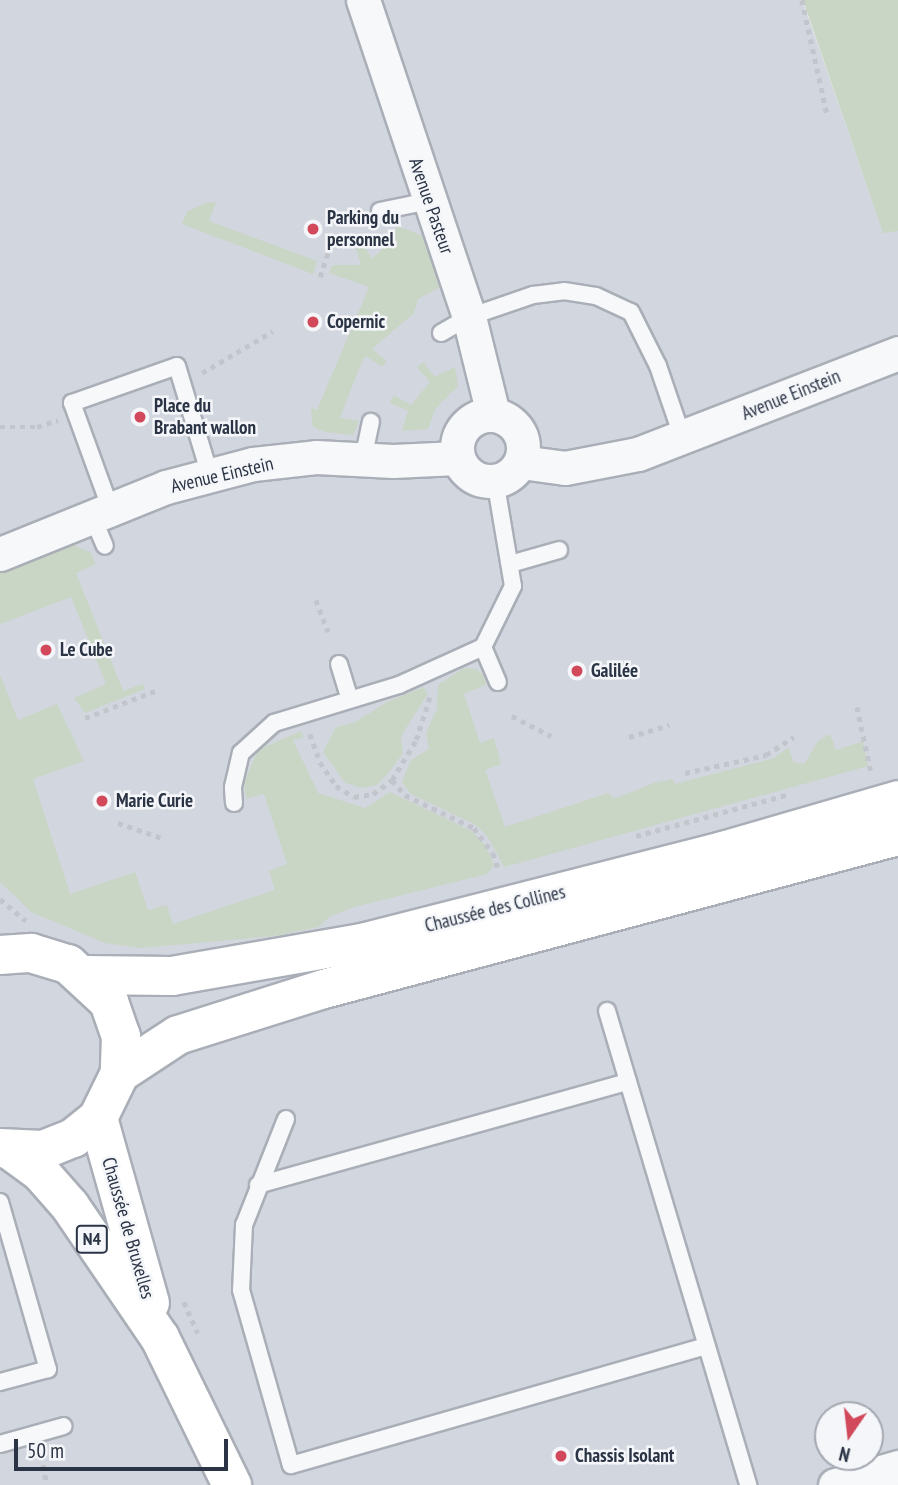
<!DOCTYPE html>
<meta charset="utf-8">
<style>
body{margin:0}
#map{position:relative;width:898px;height:1485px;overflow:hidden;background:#e4e7ec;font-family:"PT Sans Narrow",sans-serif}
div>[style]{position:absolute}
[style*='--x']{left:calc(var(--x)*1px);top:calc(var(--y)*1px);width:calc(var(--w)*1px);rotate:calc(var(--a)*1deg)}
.built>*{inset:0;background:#d2d6de}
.green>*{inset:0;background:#c9d6c5}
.path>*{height:4.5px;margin-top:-2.25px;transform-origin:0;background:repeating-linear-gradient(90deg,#c2c5cb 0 5px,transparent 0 10px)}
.roads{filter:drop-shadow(2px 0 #a9aeb7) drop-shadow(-2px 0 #a9aeb7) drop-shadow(0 2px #a9aeb7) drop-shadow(0 -2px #a9aeb7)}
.lane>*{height:16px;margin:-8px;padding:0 8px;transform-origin:8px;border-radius:8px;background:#f7f8fa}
.street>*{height:33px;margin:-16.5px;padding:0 16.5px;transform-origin:16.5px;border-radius:16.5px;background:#f7f8fa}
.street>.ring{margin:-16.5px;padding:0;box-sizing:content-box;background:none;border:33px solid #f7f8fa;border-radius:50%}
.secondary>*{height:38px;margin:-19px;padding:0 19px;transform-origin:19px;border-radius:19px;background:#fff}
.primary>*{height:38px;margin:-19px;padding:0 19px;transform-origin:19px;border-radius:19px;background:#fff}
.dots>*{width:19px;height:19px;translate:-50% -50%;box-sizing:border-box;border:4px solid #f4f6f9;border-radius:50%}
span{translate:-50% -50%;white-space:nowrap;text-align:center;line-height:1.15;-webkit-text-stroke:5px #f4f6f9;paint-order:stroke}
.shield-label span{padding:2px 5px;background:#f4f6f9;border:2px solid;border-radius:5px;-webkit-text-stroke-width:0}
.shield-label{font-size:18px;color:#2b3445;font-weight:700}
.street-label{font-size:19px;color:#2b3445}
.poi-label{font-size:19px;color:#2b3445;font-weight:700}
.left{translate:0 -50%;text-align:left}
.north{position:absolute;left:814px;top:1401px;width:70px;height:70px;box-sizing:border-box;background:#f4f6f9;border:2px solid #a4a8b1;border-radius:50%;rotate:194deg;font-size:19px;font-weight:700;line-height:28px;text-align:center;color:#2b3445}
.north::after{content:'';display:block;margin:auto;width:24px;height:32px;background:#d1495b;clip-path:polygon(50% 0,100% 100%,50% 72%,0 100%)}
.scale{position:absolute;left:14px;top:1439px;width:214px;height:32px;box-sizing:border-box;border:4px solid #2b3445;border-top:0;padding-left:9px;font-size:21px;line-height:24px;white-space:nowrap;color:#2b3445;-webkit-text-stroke:5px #f4f6f9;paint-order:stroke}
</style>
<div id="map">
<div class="built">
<div style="clip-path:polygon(evenodd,0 0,802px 0,883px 232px,898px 231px,898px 1485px,0 1485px,0 0,828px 1415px,870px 1415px,870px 1457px,828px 1457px,828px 1415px)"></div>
</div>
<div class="green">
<div style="clip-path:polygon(803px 0,898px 0,898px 231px,883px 233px)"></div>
<div style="clip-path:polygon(207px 202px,216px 203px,209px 221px,317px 261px,313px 274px,182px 224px,187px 212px)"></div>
<div style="clip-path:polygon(397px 226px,426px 237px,439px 288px,418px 299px,414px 313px,372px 349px,387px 361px,382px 367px,366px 356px,360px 366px,340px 418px,359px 421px,353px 435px,325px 432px,313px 427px,311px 408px,317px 410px,369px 287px,329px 273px,332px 265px,361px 265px,356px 247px,363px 244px,372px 259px,392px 239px)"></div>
<div style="clip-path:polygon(423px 362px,435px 377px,455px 367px,458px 386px,436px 408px,428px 429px,402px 431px,408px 411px,390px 403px,394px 395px,411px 405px,430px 382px,417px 367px)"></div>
<div style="clip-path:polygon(73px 545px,90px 552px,96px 564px,76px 573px,123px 691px,143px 684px,145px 689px,85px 713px,74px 698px,106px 684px,71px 597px,0 624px,0 572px)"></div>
<div style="clip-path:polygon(464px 668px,476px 669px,484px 676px,486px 685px,464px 694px,480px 743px,494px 738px,501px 764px,485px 770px,505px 827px,608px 793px,614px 799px,654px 783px,673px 779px,675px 784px,744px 766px,774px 758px,789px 747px,793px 762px,804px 764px,819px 740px,830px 734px,836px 750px,863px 741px,868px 766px,504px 867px,487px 836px,476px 825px,411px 794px,402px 782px,411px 760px,429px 749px,426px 733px,437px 709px,438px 685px)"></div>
<div style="clip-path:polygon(0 675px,18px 720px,57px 704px,84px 761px,33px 779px,70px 894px,135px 872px,148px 910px,167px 905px,173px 924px,275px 890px,269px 871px,287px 864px,264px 794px,246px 799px,244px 782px,258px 750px,301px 731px,304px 737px,293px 740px,318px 793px,365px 808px,390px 792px,472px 831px,486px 846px,494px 865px,487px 874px,354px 907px,329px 917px,319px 927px,275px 936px,140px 948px,105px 943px,31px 912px,0 882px)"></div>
<div style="clip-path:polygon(423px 687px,428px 694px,401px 736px,403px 753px,390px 771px,377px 785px,363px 788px,345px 783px,323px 752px,336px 727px,354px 723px,387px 702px)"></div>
</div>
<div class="path">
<div style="--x:802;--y:0;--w:117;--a:77.6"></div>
<div style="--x:320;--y:277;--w:46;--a:-72.3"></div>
<div style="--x:202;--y:373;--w:82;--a:-30.6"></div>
<div style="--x:0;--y:427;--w:37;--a:0"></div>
<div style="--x:37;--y:427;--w:22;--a:-18"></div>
<div style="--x:316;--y:600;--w:34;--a:69"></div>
<div style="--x:857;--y:707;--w:66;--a:77.8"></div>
<div style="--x:512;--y:716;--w:44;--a:27.1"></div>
<div style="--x:85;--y:718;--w:80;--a:-21.1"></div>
<div style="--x:310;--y:734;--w:30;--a:70"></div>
<div style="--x:320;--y:762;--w:29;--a:56"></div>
<div style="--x:336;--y:786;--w:21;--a:31"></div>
<div style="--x:354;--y:797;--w:19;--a:-9"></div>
<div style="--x:373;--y:794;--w:24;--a:-36"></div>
<div style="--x:392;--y:780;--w:47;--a:-59"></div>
<div style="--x:416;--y:740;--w:49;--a:-72.3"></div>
<div style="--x:629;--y:737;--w:42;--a:-16.7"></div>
<div style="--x:685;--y:773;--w:83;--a:-12.5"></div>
<div style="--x:766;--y:755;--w:33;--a:-33"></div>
<div style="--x:392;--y:780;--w:20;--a:49"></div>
<div style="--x:405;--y:795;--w:76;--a:25.6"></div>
<div style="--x:474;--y:828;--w:31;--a:53"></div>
<div style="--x:493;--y:853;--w:20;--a:72"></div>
<div style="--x:118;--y:823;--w:50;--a:18.8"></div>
<div style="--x:636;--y:836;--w:156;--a:-15.3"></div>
<div style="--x:0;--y:899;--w:34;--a:40"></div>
<div style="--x:184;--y:1302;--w:34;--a:66"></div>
<div style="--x:42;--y:1455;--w:30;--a:81"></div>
</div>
<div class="roads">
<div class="lane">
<div style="--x:380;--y:211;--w:50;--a:-11.5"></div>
<div style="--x:441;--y:333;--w:32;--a:-30"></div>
<div style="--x:469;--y:317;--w:68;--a:-19"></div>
<div style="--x:533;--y:295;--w:31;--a:-7"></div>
<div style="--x:564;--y:291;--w:32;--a:9"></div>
<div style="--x:596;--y:296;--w:38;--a:25"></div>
<div style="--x:631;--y:312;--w:60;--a:63.4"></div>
<div style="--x:658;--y:366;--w:77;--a:71.1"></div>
<div style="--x:363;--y:459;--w:38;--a:-78"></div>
<div style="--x:111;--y:510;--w:114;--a:-110"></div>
<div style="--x:72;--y:403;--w:111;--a:-19.4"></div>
<div style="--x:177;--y:366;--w:114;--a:73.2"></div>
<div style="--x:93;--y:518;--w:30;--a:67"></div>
<div style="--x:510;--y:564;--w:51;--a:-15.9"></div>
<div style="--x:483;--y:647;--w:38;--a:67"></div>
<div style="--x:339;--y:664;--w:37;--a:73"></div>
<div style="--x:234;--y:803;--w:16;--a:-94"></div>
<div style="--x:233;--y:787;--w:35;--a:-77"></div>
<div style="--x:241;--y:753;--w:45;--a:-42.3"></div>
<div style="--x:274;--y:723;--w:131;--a:-16.9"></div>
<div style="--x:399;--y:685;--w:92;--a:-24.3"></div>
<div style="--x:483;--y:647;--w:68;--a:-63.8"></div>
<div style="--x:513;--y:586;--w:108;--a:-99.6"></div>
<div style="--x:607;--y:1011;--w:495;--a:73.4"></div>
<div style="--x:286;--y:1119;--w:114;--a:111.6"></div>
<div style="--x:244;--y:1225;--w:65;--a:92.6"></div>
<div style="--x:241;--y:1290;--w:182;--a:74.1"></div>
<div style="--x:291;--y:1465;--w:432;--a:-16"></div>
<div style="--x:258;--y:1185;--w:384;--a:-15.6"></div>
<div style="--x:0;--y:1202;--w:174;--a:74"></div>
<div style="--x:48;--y:1369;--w:50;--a:164.8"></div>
<div style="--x:0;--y:1444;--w:66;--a:-15.7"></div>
</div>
<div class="street">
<div style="--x:363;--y:0;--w:334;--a:71.5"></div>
<div style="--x:469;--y:317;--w:100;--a:76.1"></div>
<div class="ring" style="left:457px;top:415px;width:33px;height:33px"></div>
<div style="--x:521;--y:462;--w:44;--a:7.8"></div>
<div style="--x:565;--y:468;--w:74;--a:-10.9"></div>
<div style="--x:638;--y:454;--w:279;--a:-21.2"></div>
<div style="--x:0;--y:554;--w:179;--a:-22"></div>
<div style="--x:166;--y:487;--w:90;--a:-14.8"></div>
<div style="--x:253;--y:464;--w:63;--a:-6.3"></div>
<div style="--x:316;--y:457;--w:77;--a:3"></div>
<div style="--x:393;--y:461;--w:64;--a:-2.7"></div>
<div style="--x:835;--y:1485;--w:66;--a:-15.9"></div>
</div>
<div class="secondary">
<div style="--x:85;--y:975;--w:87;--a:0.7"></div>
<div style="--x:172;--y:976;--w:197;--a:-9.9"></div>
<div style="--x:366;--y:942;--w:368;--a:-14.3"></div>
<div style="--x:723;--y:851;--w:182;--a:-16.2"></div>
<div style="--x:120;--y:1073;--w:69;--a:-33.2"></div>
<div style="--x:178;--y:1035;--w:153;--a:-17.5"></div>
<div style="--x:324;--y:989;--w:594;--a:-14.93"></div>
</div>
<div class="primary">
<div style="--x:0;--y:955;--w:31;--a:-4"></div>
<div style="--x:31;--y:953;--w:39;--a:17"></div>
<div style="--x:68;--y:964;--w:56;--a:42.8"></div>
<div style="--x:109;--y:1002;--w:36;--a:71"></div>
<div style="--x:121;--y:1036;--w:37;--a:92"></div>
<div style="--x:120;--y:1073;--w:50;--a:116.1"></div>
<div style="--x:98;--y:1118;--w:32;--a:141"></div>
<div style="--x:73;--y:1138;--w:32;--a:158"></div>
<div style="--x:43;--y:1150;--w:43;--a:-177.3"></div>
<div style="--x:98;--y:1118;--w:192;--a:74.3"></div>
<div style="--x:11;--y:1151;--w:37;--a:36"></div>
<div style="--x:41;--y:1173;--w:44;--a:48.7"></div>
<div style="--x:70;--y:1206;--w:160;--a:55.7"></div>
<div style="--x:160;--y:1338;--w:164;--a:63.9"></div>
</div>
</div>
<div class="dots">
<div style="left:313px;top:229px;background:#d1495b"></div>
<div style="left:313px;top:322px;background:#d1495b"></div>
<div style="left:140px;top:417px;background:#d1495b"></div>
<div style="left:46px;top:650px;background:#d1495b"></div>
<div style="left:577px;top:671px;background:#d1495b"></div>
<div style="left:102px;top:801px;background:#d1495b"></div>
<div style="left:561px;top:1456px;background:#d1495b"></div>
</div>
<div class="shield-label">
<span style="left:92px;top:1239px">N4</span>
</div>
<div class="street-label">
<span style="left:431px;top:206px;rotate:71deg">Avenue Pasteur</span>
<span style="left:791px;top:395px;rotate:-22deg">Avenue Einstein</span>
<span style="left:222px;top:475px;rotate:-13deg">Avenue Einstein</span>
<span style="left:495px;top:909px;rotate:-14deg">Chaussée des Collines</span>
<span style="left:128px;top:1228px;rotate:74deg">Chaussée de Bruxelles</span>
</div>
<div class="poi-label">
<span class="left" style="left:327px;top:229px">Parking du<br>personnel</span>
<span class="left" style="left:327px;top:322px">Copernic</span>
<span class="left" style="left:154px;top:417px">Place du<br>Brabant wallon</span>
<span class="left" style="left:60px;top:650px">Le Cube</span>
<span class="left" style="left:591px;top:671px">Galilée</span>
<span class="left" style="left:116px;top:801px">Marie Curie</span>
<span class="left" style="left:575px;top:1456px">Chassis Isolant</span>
</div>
<div class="north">N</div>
<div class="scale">50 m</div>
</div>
